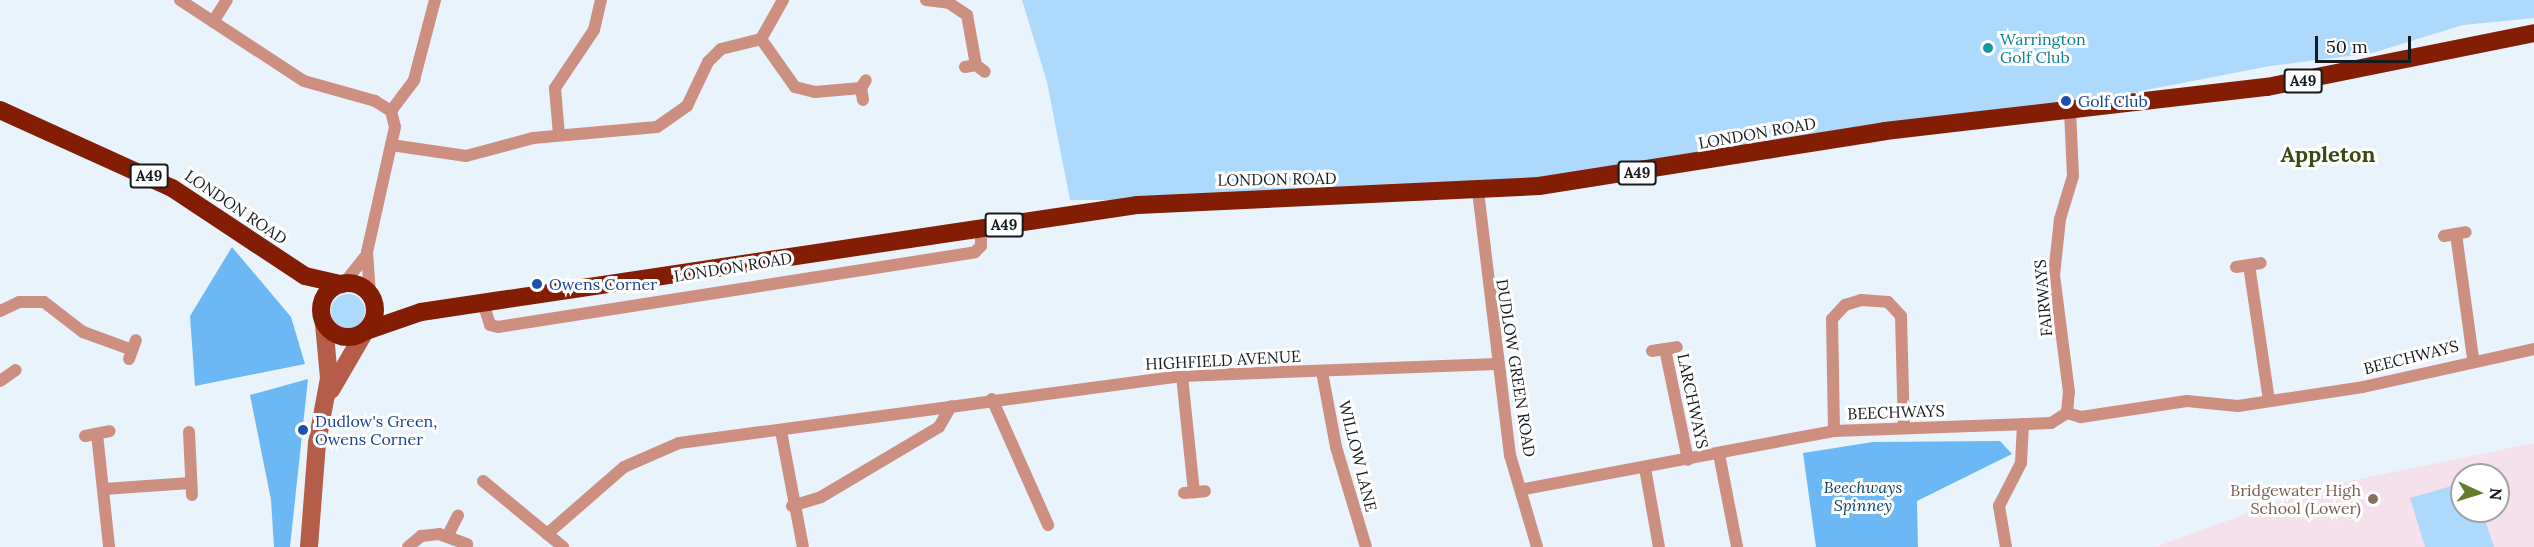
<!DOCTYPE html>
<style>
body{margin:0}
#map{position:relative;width:2534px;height:547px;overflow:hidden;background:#e8f3fb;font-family:Lora,serif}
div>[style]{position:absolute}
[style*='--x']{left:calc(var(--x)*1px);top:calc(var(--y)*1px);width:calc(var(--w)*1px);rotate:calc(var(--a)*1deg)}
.education>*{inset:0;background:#f6e0ec}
.green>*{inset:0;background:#add9fd}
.round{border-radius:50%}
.forest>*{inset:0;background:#6bb8f4}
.street>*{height:12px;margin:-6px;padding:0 6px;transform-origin:6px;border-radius:6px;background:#cd8f80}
.secondary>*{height:18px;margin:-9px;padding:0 9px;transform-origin:9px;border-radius:9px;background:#b65d49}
.highway>*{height:18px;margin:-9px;padding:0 9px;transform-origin:9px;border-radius:9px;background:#831d04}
.highway>.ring{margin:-9px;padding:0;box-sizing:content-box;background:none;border:18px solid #831d04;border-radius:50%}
.dots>*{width:16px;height:16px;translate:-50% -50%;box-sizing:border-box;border:3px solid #fff;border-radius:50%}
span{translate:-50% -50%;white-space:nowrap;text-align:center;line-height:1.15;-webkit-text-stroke:6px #fff;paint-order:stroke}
.shield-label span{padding:2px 4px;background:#fff;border:2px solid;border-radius:4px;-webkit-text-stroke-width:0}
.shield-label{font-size:15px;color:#161a1d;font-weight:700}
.culture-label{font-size:16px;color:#0d838f}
.left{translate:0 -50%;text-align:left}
.transit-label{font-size:16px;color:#164399}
.street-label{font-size:16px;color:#161a1d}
.park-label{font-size:16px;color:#06446b;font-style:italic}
.education-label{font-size:16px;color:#785e54}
.right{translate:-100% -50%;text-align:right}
.district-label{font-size:22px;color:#3b4a13;font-weight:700}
.north{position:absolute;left:2450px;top:463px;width:60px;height:60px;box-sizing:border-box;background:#fff;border:2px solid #a2a3a5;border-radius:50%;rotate:94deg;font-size:16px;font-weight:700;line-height:24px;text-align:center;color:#161a1d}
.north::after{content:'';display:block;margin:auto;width:21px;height:27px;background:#657c2d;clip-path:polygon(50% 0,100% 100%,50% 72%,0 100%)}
.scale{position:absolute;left:2315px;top:36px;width:96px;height:27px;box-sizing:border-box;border:3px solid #161a1d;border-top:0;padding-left:8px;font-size:18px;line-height:21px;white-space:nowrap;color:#161a1d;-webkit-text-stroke:4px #fff;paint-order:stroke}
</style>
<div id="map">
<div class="education">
<div style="clip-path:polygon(evenodd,2534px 443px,2534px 547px,2155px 547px,2317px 488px,2534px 443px,2462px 475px,2498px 475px,2498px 511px,2462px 511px,2462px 475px)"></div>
</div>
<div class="green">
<div style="clip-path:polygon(1022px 0,2534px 0,2534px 18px,2463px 25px,2372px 53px,2270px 66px,2022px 114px,1649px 171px,1209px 200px,1070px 200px,1047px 82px)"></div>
<div class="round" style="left:331px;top:294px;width:34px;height:34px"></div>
<div style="clip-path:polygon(2462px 483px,2462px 511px,2482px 511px,2494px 547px,2425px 547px,2410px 498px)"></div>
</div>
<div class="forest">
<div style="clip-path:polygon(232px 247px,291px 317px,305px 364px,195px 386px,190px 316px)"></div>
<div style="clip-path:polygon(308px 379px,290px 547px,274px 547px,271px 500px,250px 395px)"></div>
<div style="clip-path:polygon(2000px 441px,2012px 454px,1917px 501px,1918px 547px,1816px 547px,1803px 453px,1873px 442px)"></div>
</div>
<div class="street">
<div style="--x:180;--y:0;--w:148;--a:33.2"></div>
<div style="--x:304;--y:81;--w:74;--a:15.7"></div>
<div style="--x:375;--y:101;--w:19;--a:32"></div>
<div style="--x:391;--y:111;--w:16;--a:76"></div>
<div style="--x:395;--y:127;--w:128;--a:102.6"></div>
<div style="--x:367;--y:252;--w:42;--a:85.9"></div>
<div style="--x:926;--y:0;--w:23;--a:7"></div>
<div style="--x:949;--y:3;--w:22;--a:34"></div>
<div style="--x:967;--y:15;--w:51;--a:79.8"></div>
<div style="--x:213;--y:22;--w:26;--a:-58"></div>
<div style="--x:761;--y:39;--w:59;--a:54.7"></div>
<div style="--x:795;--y:87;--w:21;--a:14"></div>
<div style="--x:815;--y:92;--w:46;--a:-5"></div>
<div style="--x:965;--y:67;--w:11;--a:-10"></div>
<div style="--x:976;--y:65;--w:11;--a:38"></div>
<div style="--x:863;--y:100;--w:12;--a:-99"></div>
<div style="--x:861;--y:88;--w:9;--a:-58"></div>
<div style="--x:391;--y:111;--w:39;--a:-53"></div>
<div style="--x:414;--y:80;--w:83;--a:-75.3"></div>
<div style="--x:559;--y:135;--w:47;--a:-94.9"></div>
<div style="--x:555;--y:88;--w:70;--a:-56.1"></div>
<div style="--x:594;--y:30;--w:31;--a:-77"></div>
<div style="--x:391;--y:145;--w:76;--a:8.3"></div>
<div style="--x:466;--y:156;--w:69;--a:-15"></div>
<div style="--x:533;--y:138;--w:124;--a:-5.1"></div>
<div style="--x:657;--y:127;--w:37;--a:-35"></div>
<div style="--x:687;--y:106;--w:49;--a:-64.5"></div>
<div style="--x:708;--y:62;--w:18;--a:-45"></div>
<div style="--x:721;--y:49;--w:41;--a:-14"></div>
<div style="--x:761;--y:39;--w:45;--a:-60.6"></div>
<div style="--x:1478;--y:191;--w:266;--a:83.1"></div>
<div style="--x:1510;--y:455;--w:96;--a:73.6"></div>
<div style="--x:2456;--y:234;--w:125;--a:82.2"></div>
<div style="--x:2444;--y:236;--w:22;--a:-10"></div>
<div style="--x:2249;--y:265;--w:137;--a:81.6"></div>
<div style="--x:2236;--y:267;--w:25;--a:-9"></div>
<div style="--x:344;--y:283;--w:35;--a:-51"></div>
<div style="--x:484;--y:306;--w:20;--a:72"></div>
<div style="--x:490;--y:325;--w:8;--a:14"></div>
<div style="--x:498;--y:327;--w:483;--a:-8.9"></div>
<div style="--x:975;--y:252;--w:8;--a:-45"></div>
<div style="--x:981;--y:246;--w:18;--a:-90"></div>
<div style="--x:0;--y:311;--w:21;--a:-25"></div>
<div style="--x:19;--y:302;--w:25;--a:0"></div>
<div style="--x:44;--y:302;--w:49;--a:37.6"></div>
<div style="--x:83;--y:332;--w:50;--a:19.9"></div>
<div style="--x:1665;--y:349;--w:113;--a:78.3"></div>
<div style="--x:1652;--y:351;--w:25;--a:-9"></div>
<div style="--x:129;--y:359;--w:20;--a:-70"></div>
<div style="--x:1322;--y:372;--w:76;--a:79.4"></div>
<div style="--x:1336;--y:447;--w:104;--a:73.3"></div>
<div style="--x:1182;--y:376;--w:117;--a:84.1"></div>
<div style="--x:0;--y:381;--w:19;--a:-35"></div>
<div style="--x:992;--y:399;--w:138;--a:66"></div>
<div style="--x:2067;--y:413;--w:21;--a:-85"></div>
<div style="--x:2069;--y:392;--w:118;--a:-97.3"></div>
<div style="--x:2054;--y:275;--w:56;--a:-83.9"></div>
<div style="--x:2060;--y:219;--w:45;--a:-73.2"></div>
<div style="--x:2073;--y:176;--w:66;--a:-92.6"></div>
<div style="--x:781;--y:431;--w:118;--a:79.3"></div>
<div style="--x:1834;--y:431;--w:112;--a:-91"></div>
<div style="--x:1832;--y:319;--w:19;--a:-47"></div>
<div style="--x:1845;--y:305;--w:17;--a:-17"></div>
<div style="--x:1861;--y:300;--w:27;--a:4"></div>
<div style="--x:1888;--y:302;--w:19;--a:47"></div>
<div style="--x:1901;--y:316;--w:112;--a:88.5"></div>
<div style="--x:189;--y:432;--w:63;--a:87.3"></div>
<div style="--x:97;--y:434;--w:114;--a:83.9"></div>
<div style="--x:85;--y:436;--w:25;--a:-11"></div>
<div style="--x:1719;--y:454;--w:95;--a:79"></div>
<div style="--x:1645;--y:468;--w:80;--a:80"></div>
<div style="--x:483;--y:481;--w:104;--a:39.5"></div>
<div style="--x:104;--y:489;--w:86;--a:-4"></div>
<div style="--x:1524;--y:489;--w:315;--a:-10.6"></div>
<div style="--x:1834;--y:431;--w:217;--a:-2.1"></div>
<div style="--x:2051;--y:423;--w:19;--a:-32"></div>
<div style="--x:2067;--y:413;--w:15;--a:16"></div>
<div style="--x:2081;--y:417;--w:107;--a:-8.6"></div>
<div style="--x:2187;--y:401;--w:51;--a:5.6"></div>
<div style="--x:2238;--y:406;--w:126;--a:-8.6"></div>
<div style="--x:2363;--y:387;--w:175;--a:-12.5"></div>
<div style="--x:1184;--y:493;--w:21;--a:-5"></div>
<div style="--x:792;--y:506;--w:30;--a:-17"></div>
<div style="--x:821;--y:497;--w:137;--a:-30.7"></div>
<div style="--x:939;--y:427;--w:24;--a:-60"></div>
<div style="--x:547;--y:534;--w:102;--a:-41"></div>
<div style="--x:624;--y:467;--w:60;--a:-23.6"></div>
<div style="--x:679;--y:443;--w:507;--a:-7.59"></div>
<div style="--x:1182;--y:376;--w:315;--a:-2.2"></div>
<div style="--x:448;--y:535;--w:22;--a:-63"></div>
<div style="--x:408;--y:547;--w:17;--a:-40"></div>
<div style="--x:421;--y:536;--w:18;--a:-6"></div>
<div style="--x:439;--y:534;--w:30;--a:20"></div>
<div style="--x:2006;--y:547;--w:42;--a:-99.7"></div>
<div style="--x:1999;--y:506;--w:48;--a:-62.9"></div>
<div style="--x:2021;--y:463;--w:39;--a:-87"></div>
</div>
<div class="secondary">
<div style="--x:331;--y:390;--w:66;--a:-59.9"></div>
<div style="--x:309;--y:547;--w:104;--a:-85.6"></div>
<div style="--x:317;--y:443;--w:66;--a:-79.5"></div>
<div style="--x:329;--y:378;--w:54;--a:-95.3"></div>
</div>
<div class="highway">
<div style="--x:0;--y:110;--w:189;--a:24.4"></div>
<div style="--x:172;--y:188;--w:159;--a:33.5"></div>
<div style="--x:305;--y:276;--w:37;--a:13"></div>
<div class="ring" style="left:321px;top:283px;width:36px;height:36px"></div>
<div style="--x:366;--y:331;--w:58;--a:-19.1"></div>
<div style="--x:421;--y:312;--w:725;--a:-8.49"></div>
<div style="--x:1138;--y:205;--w:401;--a:-2.7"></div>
<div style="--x:1539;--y:186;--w:350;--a:-9"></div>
<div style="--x:1885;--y:131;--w:385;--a:-6.6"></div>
<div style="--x:2267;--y:87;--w:272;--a:-11.4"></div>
</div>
<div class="dots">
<div style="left:1988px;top:48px;background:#0f9aa8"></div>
<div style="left:2066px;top:101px;background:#1a4fb4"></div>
<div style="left:537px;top:284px;background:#1a4fb4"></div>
<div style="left:303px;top:430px;background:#1a4fb4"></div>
<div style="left:2373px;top:499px;background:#8d6e63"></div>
</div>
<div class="shield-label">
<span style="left:2303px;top:81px">A49</span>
<span style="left:1637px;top:173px">A49</span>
<span style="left:149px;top:176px">A49</span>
<span style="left:1004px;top:225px">A49</span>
</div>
<div class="culture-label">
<span class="left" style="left:2000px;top:48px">Warrington<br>Golf Club</span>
</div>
<div class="transit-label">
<span class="left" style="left:2078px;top:101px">Golf Club</span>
<span class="left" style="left:549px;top:284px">Owens Corner</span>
<span class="left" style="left:315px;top:430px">Dudlow's Green,<br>Owens Corner</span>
</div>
<div class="street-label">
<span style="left:1757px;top:133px;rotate:-10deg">LONDON ROAD</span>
<span style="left:1277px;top:179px;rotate:-1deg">LONDON ROAD</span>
<span style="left:236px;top:207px;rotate:34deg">LONDON ROAD</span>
<span style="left:733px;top:267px;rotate:-9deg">LONDON ROAD</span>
<span style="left:2043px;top:298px;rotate:-95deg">FAIRWAYS</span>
<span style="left:2411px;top:357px;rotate:-14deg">BEECHWAYS</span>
<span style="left:1223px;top:360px;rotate:-3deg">HIGHFIELD AVENUE</span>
<span style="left:1516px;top:368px;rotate:81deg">DUDLOW GREEN ROAD</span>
<span style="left:1693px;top:401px;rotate:78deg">LARCHWAYS</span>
<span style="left:1896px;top:412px;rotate:-2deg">BEECHWAYS</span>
<span style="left:1358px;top:456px;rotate:76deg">WILLOW LANE</span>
</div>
<div class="park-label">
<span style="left:1863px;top:496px">Beechways<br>Spinney</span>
</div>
<div class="education-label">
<span class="right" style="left:2361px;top:499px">Bridgewater High<br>School (Lower)</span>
</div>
<div class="district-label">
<span style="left:2328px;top:155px">Appleton</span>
</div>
<div class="north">N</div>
<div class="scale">50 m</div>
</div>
